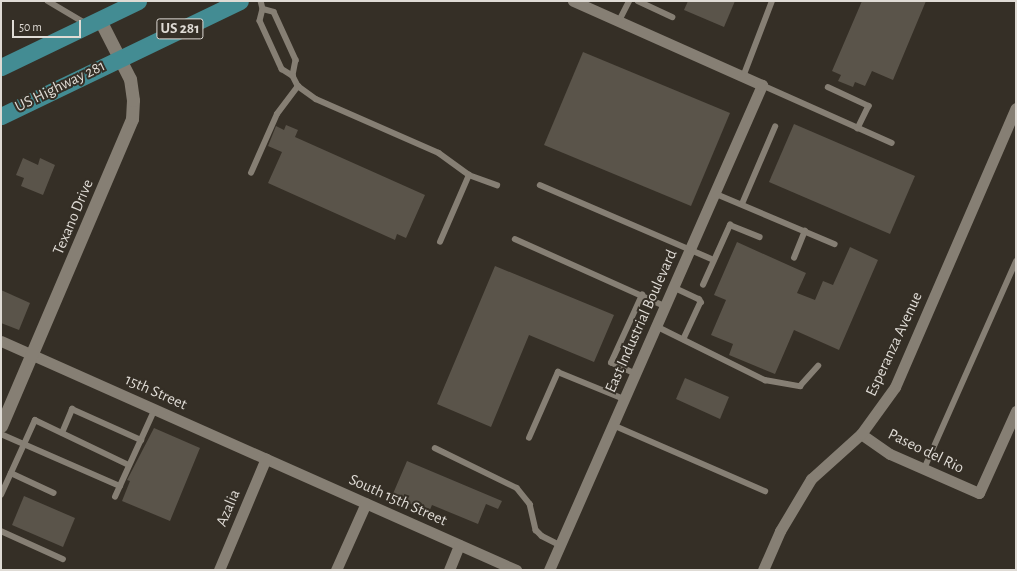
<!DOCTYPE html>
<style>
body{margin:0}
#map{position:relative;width:1017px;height:571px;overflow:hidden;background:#352f26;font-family:"Alegreya Sans",sans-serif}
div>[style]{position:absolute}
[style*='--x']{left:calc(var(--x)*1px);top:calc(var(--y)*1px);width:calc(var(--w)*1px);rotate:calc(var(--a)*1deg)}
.building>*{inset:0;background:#5a544a}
.service>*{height:5.5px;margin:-2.75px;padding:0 2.75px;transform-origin:2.75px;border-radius:2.75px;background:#867f74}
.minor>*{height:11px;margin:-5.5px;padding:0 5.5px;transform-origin:5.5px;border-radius:5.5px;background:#867f74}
.tertiary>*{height:13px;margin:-6.5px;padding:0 6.5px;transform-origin:6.5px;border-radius:6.5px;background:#867f74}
.primary>*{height:17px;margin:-8.5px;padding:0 8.5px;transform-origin:8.5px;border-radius:8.5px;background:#438c93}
span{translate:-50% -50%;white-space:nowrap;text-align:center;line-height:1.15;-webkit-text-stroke:4px #352f26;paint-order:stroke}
.shield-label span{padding:1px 3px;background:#352f26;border:1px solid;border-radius:3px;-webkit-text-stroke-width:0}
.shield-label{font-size:15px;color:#dfdbd5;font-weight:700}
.street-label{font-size:16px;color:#dfdbd5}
.frame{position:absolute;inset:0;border:2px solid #dfdbd5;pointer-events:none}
.scale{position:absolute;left:12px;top:20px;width:69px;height:18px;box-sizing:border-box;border:2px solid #dfdbd5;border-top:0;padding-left:5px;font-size:12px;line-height:14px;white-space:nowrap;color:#dfdbd5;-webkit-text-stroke:3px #352f26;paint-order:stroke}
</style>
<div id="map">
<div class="building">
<div style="clip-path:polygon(688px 1px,735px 1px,724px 27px,684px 10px)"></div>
<div style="clip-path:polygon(862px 1px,926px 1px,893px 80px,872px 71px,865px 86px,855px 82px,853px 87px,838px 81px,841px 75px,832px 71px)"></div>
<div style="clip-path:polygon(583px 52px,730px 113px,691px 206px,544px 145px)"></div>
<div style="clip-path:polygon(794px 124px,915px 176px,890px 234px,769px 182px)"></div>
<div style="clip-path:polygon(286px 125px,298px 130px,295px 137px,425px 195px,406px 238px,397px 234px,395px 240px,268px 183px,282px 152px,268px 146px,276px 126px,284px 130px)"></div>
<div style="clip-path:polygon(23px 158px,38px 165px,40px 158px,55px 165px,43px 195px,21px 186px,24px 178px,16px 175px)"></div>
<div style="clip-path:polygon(737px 242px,806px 273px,797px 293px,815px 300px,823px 281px,833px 285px,850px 247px,878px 260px,839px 350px,794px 330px,775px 374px,729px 355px,733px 344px,711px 335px,726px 300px,714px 295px)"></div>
<div style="clip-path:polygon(495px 266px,614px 315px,594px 362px,529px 335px,491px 427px,437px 404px)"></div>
<div style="clip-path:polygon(1px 290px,30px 303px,19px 330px,1px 323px)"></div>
<div style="clip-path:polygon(685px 378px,729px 397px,720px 419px,676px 399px)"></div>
<div style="clip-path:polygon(154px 428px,200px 448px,170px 521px,122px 501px,130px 481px,127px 480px)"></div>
<div style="clip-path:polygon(407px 461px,502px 501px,498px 509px,486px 504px,478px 524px,432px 505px,429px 512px,392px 496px)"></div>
<div style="clip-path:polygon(24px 496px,75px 518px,63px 547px,12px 525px)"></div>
</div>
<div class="service">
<div style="--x:48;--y:1;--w:43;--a:30.7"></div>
<div style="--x:261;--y:1;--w:8;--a:76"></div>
<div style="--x:263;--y:9;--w:12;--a:104"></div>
<div style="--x:260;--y:21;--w:53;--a:65.4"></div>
<div style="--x:282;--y:69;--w:13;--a:32"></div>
<div style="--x:293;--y:76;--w:11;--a:63"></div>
<div style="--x:298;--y:86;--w:22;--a:36"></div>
<div style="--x:316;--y:99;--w:134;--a:23.7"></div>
<div style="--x:439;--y:153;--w:37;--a:36"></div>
<div style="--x:469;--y:175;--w:30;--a:20"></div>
<div style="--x:638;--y:1;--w:38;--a:25"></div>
<div style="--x:263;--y:9;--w:11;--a:15"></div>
<div style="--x:274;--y:12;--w:53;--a:65.4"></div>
<div style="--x:296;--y:60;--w:16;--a:101"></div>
<div style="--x:619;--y:21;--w:22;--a:-63"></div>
<div style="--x:743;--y:77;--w:81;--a:-69.1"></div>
<div style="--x:762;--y:85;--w:142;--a:24"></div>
<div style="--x:828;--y:87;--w:45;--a:24.9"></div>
<div style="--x:869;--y:106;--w:25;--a:116"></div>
<div style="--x:251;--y:173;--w:64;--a:-66.2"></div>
<div style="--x:277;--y:114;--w:35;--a:-53"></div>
<div style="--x:540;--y:185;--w:189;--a:23.3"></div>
<div style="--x:714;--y:193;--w:131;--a:22.9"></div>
<div style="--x:742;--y:204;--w:84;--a:-66.8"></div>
<div style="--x:515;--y:239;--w:164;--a:24.1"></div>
<div style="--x:440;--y:242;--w:73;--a:-66.6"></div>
<div style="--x:794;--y:258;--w:29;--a:-68"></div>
<div style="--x:703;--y:285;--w:66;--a:-65.8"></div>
<div style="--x:730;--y:225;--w:32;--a:22"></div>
<div style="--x:673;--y:287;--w:29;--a:25"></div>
<div style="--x:699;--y:299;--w:4;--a:56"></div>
<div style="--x:701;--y:302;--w:41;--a:114.7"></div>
<div style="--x:656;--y:326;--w:122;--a:26.4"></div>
<div style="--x:765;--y:380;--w:36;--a:10"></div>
<div style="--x:800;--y:386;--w:27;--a:-48"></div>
<div style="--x:635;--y:374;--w:26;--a:-155"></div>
<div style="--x:611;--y:363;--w:75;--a:-65.5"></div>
<div style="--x:613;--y:425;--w:166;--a:23.5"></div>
<div style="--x:62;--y:433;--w:26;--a:-67"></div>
<div style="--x:72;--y:409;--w:76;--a:24.2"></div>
<div style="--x:1;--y:434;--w:130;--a:23.6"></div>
<div style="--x:529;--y:438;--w:72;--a:-66.3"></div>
<div style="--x:558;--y:372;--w:71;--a:22.2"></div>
<div style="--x:435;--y:448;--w:91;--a:26"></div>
<div style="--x:517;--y:488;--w:21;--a:51"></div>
<div style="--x:530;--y:504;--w:27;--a:77"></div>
<div style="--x:536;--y:530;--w:8;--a:45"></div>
<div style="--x:542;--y:536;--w:20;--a:27"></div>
<div style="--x:924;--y:469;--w:227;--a:-66.1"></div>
<div style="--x:11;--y:473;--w:47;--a:24.9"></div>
<div style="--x:1;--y:495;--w:82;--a:-65.6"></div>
<div style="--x:35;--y:420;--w:104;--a:25.6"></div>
<div style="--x:115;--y:497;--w:97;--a:-65.6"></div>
<div style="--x:1;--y:531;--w:68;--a:24.3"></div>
</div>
<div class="minor">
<div style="--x:1;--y:341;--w:564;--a:23.97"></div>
<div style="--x:861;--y:434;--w:35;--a:35"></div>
<div style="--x:890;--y:454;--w:97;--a:23.7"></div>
<div style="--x:979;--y:493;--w:90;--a:-65.7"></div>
<div style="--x:219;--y:570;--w:121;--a:-67.2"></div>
<div style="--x:336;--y:570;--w:73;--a:-65.9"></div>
<div style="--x:449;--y:570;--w:27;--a:-68"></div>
<div style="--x:549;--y:570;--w:530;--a:-66.29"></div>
<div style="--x:762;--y:85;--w:207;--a:-156"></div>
<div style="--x:763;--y:570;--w:43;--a:-66.4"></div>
<div style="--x:780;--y:531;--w:61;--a:-59.2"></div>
<div style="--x:811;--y:479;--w:67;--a:-42"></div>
<div style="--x:861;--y:434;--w:58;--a:-54.1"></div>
<div style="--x:895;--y:387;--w:304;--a:-66.6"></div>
</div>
<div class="tertiary">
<div style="--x:1;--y:426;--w:334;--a:-66.9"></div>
<div style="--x:132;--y:119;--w:19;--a:-87"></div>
<div style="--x:133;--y:100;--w:21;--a:-98"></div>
<div style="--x:130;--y:79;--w:66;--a:-117"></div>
</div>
<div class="primary">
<div style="--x:1;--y:67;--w:152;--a:-25.7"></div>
<div style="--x:1;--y:116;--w:265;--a:-25.7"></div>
</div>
<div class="shield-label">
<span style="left:180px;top:29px">US 281</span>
</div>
<div class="street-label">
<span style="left:60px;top:86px;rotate:-26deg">US Highway 281</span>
<span style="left:73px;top:217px;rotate:-67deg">Texano Drive</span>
<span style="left:641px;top:321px;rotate:-66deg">East Industrial Boulevard</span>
<span style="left:894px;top:344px;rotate:-65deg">Esperanza Avenue</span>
<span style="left:156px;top:392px;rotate:24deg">15th Street</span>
<span style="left:926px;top:451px;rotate:26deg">Paseo del Rio</span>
<span style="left:398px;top:500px;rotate:24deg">South 15th Street</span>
<span style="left:228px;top:508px;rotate:-67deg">Azalia</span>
</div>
<div class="frame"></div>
<div class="scale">50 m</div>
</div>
